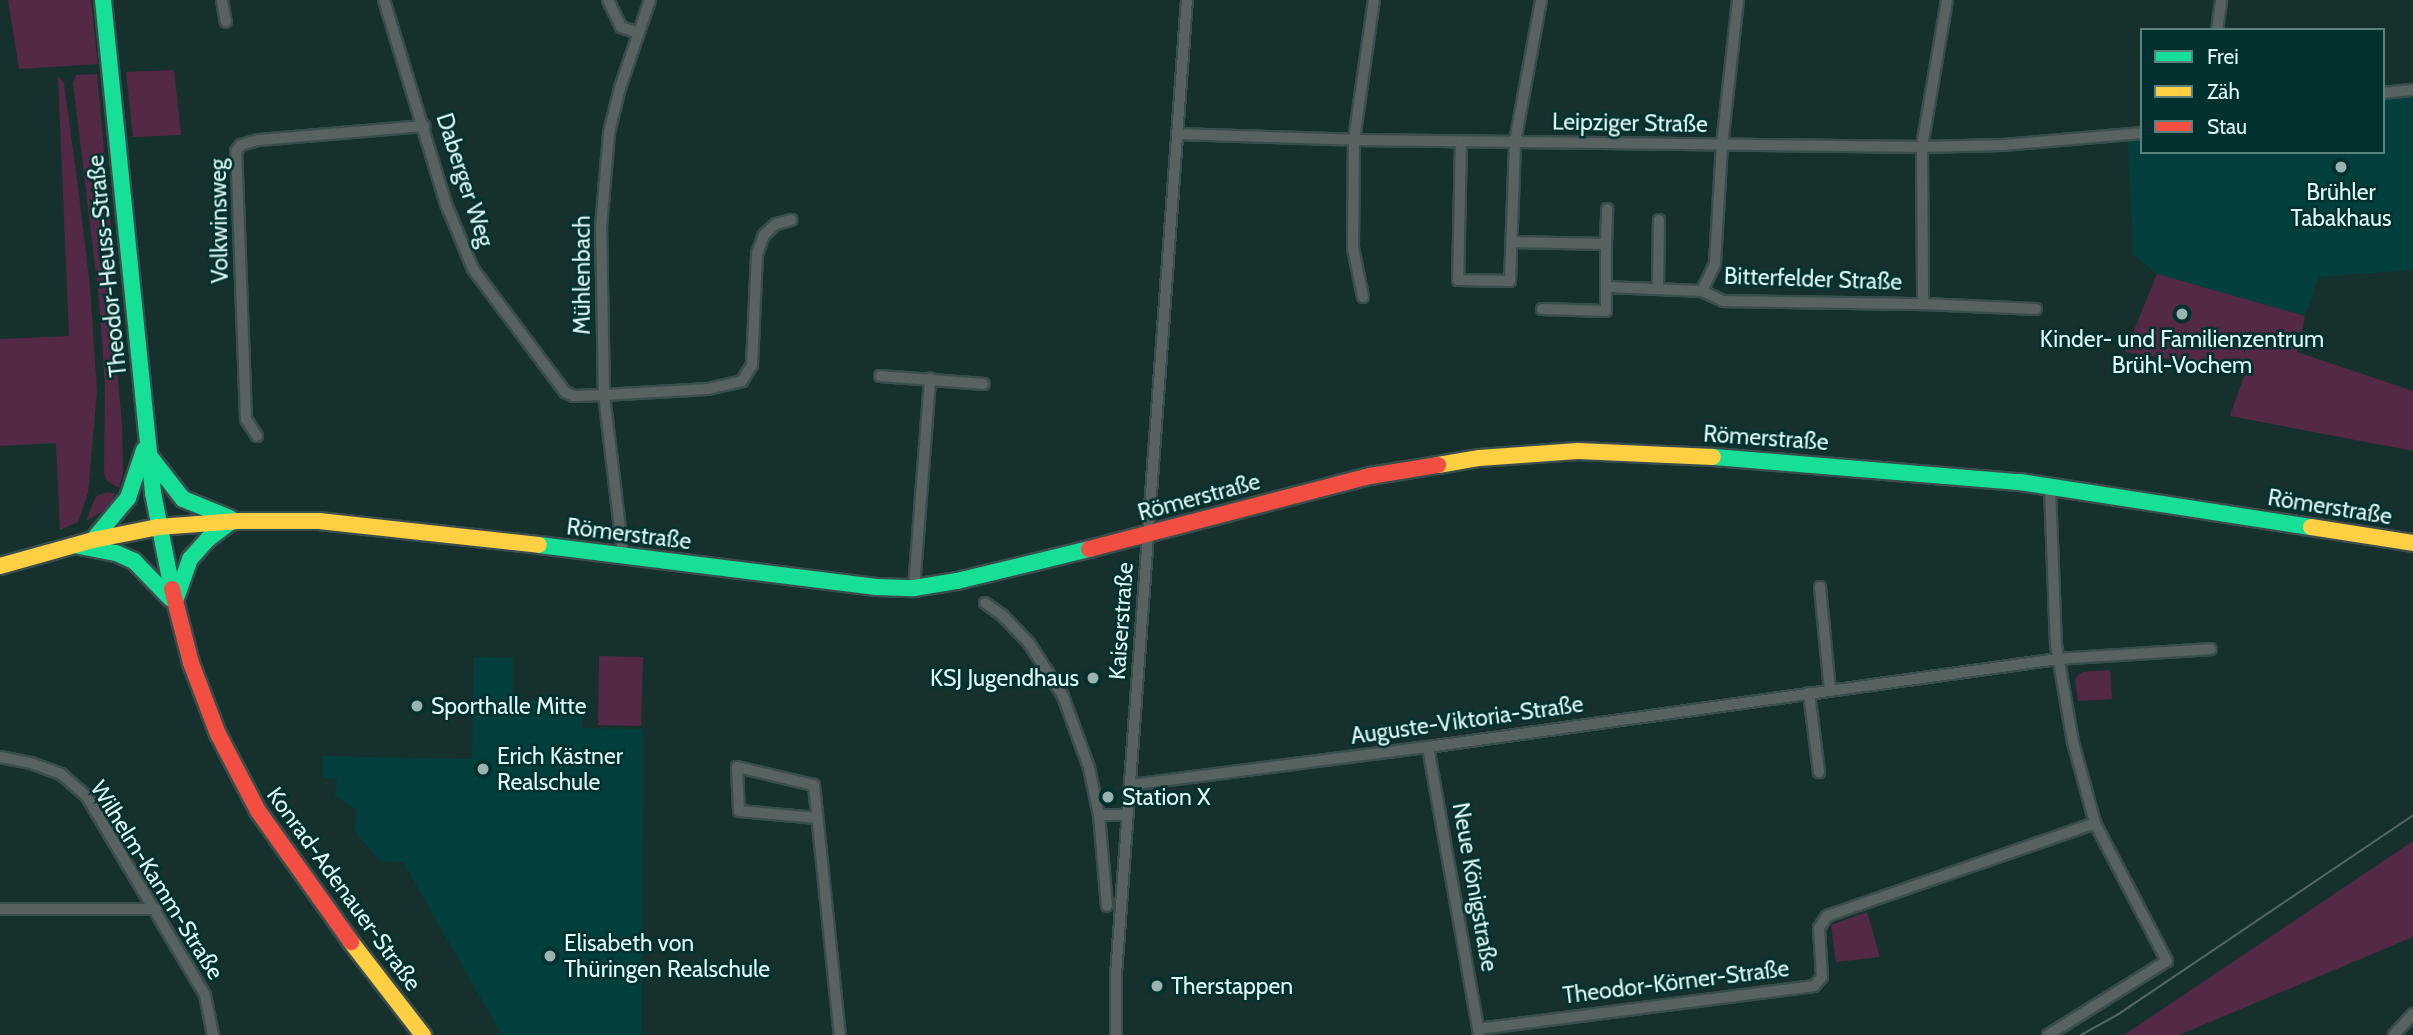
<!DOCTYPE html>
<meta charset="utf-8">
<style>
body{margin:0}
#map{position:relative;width:2413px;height:1035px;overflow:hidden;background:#16302e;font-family:Cabin,sans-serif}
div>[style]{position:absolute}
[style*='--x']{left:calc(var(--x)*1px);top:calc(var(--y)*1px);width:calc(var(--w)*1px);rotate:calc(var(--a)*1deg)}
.built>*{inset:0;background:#03403d}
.green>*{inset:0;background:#532945}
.roads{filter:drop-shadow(2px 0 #394d4c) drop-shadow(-2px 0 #394d4c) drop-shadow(0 2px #394d4c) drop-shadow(0 -2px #394d4c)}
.street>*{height:10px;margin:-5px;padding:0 5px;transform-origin:5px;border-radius:5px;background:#586261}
.fast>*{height:16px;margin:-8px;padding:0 8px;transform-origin:8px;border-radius:8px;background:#16e098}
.slow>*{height:16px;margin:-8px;padding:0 8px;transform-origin:8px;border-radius:8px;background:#ffcf43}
.jam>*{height:16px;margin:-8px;padding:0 8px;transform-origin:8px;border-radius:8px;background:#f24e42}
.tram>*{height:2px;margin:-1px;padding:0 1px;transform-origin:1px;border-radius:1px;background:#566665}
.dots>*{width:19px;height:19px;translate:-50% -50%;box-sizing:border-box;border:4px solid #00312e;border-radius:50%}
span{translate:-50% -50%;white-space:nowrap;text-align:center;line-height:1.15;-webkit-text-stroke:5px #00312e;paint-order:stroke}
.street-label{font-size:23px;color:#e1f8f6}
.poi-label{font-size:23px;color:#e1f8f6}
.right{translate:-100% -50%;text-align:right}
.left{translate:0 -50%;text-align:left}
.legend{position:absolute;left:2140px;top:28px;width:245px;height:126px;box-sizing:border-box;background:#00312e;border:2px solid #5a817e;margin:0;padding:9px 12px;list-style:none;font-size:21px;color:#e1f8f6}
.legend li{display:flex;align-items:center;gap:14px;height:35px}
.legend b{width:35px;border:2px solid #5a817e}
</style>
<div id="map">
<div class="built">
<div style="clip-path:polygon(2413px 95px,2413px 270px,2318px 277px,2305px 316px,2157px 274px,2133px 254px,2128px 141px,2142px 139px,2142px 152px,2383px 152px,2383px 97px)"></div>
<div style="clip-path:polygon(474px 657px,513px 658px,513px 700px,582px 701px,582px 728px,643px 729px,642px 1035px,502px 1035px,403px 862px,380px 861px,355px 832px,356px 809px,335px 796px,337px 779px,323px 778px,323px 756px,472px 759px)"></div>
</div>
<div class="green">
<div style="clip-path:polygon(8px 0,91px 0,98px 64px,19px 69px)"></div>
<div style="clip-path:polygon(174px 70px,181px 135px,133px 137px,126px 72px)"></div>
<div style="clip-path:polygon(97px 74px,110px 215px,116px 358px,122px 424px,123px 473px,119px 488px,107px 481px,104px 473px,105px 384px,99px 299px,73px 83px,76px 75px)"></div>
<div style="clip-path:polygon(58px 76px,64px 83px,78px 187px,90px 287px,97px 391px,88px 493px,78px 522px,60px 530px,56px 443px,0 446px,0 339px,69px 336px)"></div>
<div style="clip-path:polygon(2157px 274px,2305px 316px,2297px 352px,2413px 391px,2413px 451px,2230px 416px,2246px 371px,2125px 352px)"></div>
<div style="clip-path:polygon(107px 492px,115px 494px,112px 500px,103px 511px,86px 521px,96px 496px)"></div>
<div style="clip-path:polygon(599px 656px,643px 657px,641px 726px,598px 725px)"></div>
<div style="clip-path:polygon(2110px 670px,2112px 699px,2078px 701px,2075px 679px,2082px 672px)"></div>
<div style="clip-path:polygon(2413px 841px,2413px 937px,2179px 1035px,2124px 1035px)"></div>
<div style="clip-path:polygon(1867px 912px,1880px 957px,1836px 962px,1831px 925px)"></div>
</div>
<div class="roads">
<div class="street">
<div style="--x:222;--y:0;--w:22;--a:80"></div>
<div style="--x:384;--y:0;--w:213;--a:73.1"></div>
<div style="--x:446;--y:204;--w:70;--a:67.4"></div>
<div style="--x:473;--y:269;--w:154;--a:53.2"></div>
<div style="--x:565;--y:392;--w:10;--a:24"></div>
<div style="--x:574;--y:396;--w:30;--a:-2"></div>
<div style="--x:604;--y:395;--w:104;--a:-3.3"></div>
<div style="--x:708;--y:389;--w:35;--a:-13"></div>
<div style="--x:742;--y:381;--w:19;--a:-58"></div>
<div style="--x:752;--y:365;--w:111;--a:-87.4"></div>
<div style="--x:757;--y:254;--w:20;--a:-70"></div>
<div style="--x:764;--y:235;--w:16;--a:-43"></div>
<div style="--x:776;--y:224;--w:16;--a:-15"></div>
<div style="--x:608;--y:0;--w:30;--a:64"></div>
<div style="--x:621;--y:27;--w:18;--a:19"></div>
<div style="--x:1738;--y:0;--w:146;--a:96.3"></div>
<div style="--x:1722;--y:145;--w:119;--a:93.4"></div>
<div style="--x:1715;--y:264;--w:30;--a:116"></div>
<div style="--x:1702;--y:291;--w:23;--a:25"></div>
<div style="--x:1723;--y:301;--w:200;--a:0.9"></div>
<div style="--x:1947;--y:0;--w:149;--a:99.7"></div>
<div style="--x:1922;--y:147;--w:157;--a:89.6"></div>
<div style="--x:1923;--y:304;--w:113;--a:2.5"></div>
<div style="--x:2217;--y:30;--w:30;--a:-82"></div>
<div style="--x:2383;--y:93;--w:30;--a:-6"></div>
<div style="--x:1177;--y:134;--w:177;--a:1.9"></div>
<div style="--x:1354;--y:140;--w:568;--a:0.71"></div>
<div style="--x:1922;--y:147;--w:81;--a:-1.4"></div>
<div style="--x:2003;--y:145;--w:140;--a:-4.9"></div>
<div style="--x:1461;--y:141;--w:139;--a:91.2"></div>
<div style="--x:1458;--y:280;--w:52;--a:1.1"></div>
<div style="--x:1510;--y:281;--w:139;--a:-87.9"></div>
<div style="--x:1515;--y:142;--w:144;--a:-79.6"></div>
<div style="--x:1512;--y:242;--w:94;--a:1.2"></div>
<div style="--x:1606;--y:244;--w:67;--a:90"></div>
<div style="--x:1606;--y:311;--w:64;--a:-178.2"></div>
<div style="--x:1606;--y:244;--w:35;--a:-88"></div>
<div style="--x:1607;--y:287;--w:95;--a:2.4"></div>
<div style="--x:1658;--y:288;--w:68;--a:-89.2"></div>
<div style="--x:1363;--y:297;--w:50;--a:-101.5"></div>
<div style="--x:1353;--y:248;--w:108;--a:-89.5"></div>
<div style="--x:1354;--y:140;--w:141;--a:-81.9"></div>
<div style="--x:880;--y:376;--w:104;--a:4.4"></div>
<div style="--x:257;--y:436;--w:20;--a:-123"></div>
<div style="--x:246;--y:419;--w:268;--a:-92.1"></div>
<div style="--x:236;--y:151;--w:8;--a:-50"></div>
<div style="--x:241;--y:145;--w:18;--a:-16"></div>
<div style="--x:258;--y:140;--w:167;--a:-4.8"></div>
<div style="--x:623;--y:554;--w:160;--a:-96.8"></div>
<div style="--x:604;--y:395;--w:168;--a:-91"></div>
<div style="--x:601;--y:227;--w:94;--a:-85.1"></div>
<div style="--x:609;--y:133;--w:46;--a:-76.3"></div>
<div style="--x:620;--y:88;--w:93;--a:-71.2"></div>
<div style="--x:1820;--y:587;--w:103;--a:84.5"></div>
<div style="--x:914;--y:588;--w:210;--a:-85.6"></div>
<div style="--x:985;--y:603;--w:21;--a:35"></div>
<div style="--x:1002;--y:615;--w:39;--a:46"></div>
<div style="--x:1029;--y:643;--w:63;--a:57.3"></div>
<div style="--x:1063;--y:696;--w:77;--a:70.1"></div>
<div style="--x:1089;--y:768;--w:48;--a:78"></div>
<div style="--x:1099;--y:815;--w:91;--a:85"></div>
<div style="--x:1809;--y:693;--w:80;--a:82.8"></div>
<div style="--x:1428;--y:747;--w:291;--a:79.9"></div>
<div style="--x:0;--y:757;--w:32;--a:11"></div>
<div style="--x:31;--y:763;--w:32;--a:20"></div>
<div style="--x:61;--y:774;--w:35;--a:41"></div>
<div style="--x:87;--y:797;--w:230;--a:59.2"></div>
<div style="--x:205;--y:995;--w:41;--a:78.7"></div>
<div style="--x:1130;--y:785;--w:300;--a:-7.3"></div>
<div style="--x:1428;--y:747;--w:636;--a:-7.95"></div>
<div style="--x:2058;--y:659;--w:153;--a:-3.7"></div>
<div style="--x:1099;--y:815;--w:29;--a:0"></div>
<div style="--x:817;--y:818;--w:78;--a:-174.9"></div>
<div style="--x:739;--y:811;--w:44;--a:-92.6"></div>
<div style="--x:737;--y:767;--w:79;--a:13.2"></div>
<div style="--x:814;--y:785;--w:251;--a:84.1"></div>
<div style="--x:0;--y:909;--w:156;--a:0"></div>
<div style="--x:1478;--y:1029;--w:339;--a:-7.3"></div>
<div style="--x:1814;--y:986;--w:12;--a:-48"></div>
<div style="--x:1822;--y:977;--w:49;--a:-93.5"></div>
<div style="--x:1819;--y:928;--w:14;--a:-56"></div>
<div style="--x:1827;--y:916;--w:284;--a:-19.1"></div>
<div style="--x:1116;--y:1035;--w:60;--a:-90"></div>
<div style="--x:1116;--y:975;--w:978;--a:-85.84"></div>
<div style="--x:2048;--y:1035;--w:140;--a:-31.9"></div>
<div style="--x:2167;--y:961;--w:156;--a:-117.6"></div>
<div style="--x:2095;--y:823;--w:84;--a:-105.2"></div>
<div style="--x:2073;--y:742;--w:98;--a:-99.9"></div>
<div style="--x:2056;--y:645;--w:158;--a:-92.2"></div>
<div style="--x:2394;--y:1035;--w:28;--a:-48"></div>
</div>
<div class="fast">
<div style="--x:103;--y:0;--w:496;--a:84.2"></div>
<div style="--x:153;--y:493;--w:98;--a:78.8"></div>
<div style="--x:1713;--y:457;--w:308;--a:4.7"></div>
<div style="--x:2020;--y:482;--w:294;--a:8.8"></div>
<div style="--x:151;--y:458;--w:52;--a:52"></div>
<div style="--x:183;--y:499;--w:51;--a:22"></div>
<div style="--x:93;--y:540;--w:55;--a:-50.2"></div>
<div style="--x:128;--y:498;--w:51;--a:-71.6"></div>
<div style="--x:539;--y:545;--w:340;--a:7.1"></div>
<div style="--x:876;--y:587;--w:38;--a:2"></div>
<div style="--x:914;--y:588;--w:44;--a:-9.2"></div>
<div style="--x:957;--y:581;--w:136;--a:-13.6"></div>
<div style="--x:79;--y:546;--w:38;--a:11"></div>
<div style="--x:116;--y:553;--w:20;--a:24"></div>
<div style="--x:134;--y:561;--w:53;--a:45.8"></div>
<div style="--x:175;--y:601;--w:45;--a:-70.3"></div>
<div style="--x:190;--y:559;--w:27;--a:-48"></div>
<div style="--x:208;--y:539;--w:30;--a:-37"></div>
</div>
<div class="slow">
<div style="--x:1438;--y:465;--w:42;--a:-9.7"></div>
<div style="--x:1479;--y:458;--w:99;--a:-4"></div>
<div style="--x:1578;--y:451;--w:135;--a:2.5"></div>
<div style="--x:2311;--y:527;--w:103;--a:8.9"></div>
<div style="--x:0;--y:566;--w:97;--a:-15.6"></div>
<div style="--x:93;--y:540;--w:66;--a:-11.3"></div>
<div style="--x:158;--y:527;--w:81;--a:-4.2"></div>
<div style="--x:239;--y:521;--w:80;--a:0"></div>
<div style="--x:319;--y:521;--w:221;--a:6.2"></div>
<div style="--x:351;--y:942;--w:118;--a:52.3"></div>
</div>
<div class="jam">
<div style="--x:1089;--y:549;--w:290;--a:-14.6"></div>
<div style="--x:1370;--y:476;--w:69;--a:-9.2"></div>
<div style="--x:172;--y:589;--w:76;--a:75.6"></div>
<div style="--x:191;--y:663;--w:76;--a:69.2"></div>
<div style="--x:218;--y:734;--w:87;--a:62.5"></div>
<div style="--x:258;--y:811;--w:161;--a:54.6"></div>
</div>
</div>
<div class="tram">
<div style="--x:2081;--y:1035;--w:41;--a:-29.1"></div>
<div style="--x:2117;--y:1015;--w:357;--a:-34"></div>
</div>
<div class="dots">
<div style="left:2341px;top:167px;background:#9ab2b0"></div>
<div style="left:2182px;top:314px;background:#9ab2b0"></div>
<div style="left:1093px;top:678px;background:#9ab2b0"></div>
<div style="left:417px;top:706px;background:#9ab2b0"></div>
<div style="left:483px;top:769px;background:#9ab2b0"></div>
<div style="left:1108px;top:797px;background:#9ab2b0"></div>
<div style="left:550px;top:956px;background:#9ab2b0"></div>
<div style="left:1157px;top:986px;background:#9ab2b0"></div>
</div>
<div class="street-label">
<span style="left:1630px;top:123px;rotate:1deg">Leipziger Straße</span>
<span style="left:465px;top:180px;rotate:72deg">Daberger Weg</span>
<span style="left:219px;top:221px;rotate:-91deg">Volkwinsweg</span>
<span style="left:107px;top:266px;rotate:-96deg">Theodor-Heuss-Straße</span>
<span style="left:582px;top:275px;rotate:-90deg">Mühlenbach</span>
<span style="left:1813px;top:279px;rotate:2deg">Bitterfelder Straße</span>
<span style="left:1766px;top:438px;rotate:4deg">Römerstraße</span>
<span style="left:1199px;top:497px;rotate:-15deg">Römerstraße</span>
<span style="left:2330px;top:507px;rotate:9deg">Römerstraße</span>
<span style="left:629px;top:534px;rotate:7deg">Römerstraße</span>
<span style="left:1121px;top:621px;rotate:-86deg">Kaiserstraße</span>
<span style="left:1467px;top:720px;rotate:-8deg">Auguste-Viktoria-Straße</span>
<span style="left:157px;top:880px;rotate:58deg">Wilhelm-Kamm-Straße</span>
<span style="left:1475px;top:887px;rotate:80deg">Neue Königstraße</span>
<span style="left:344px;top:889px;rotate:54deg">Konrad-Adenauer-Straße</span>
<span style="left:1676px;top:982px;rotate:-7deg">Theodor-Körner-Straße</span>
</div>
<div class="poi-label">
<span style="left:2341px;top:205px">Brühler<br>Tabakhaus</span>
<span style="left:2182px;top:352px">Kinder- und Familienzentrum<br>Brühl-Vochem</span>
<span class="right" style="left:1079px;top:678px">KSJ Jugendhaus</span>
<span class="left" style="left:431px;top:706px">Sporthalle Mitte</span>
<span class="left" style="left:497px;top:769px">Erich Kästner<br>Realschule</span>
<span class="left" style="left:1122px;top:797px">Station X</span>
<span class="left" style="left:564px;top:956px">Elisabeth von<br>Thüringen Realschule</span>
<span class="left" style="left:1171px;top:986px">Therstappen</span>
</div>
<ul class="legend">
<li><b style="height:9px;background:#16e098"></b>Frei</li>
<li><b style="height:9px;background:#ffcf43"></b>Zäh</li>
<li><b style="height:9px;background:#f24e42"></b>Stau</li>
</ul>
</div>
